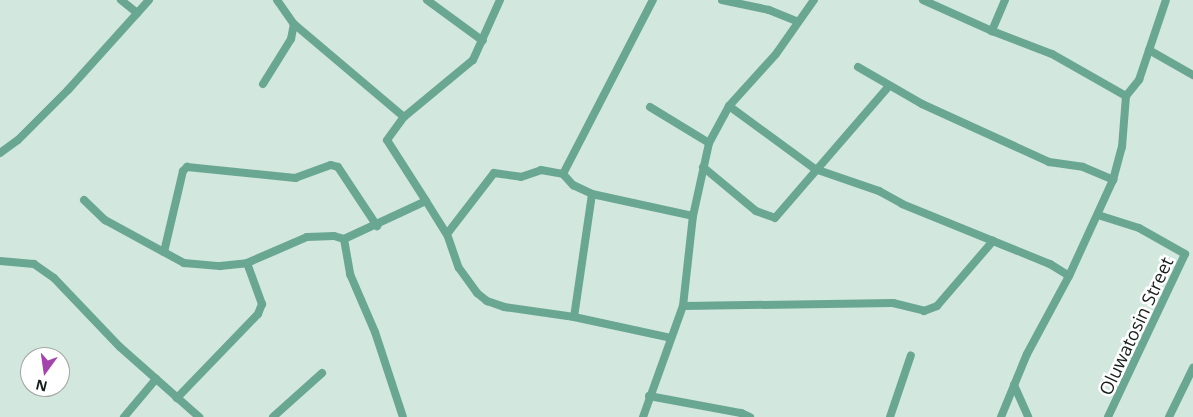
<!DOCTYPE html>
<style>
body{margin:0}
#map{position:relative;width:1193px;height:417px;overflow:hidden;background:#d2e8df;font-family:"Open Sans",sans-serif}
div>[style]{position:absolute}
[style*='--x']{left:calc(var(--x)*1px);top:calc(var(--y)*1px);width:calc(var(--w)*1px);rotate:calc(var(--a)*1deg)}
.street>*{height:8px;margin:-4px;padding:0 4px;transform-origin:4px;border-radius:4px;background:#6aa792}
span{translate:-50% -50%;white-space:nowrap;text-align:center;line-height:1.15;-webkit-text-stroke:5px #fff;paint-order:stroke}
.street-label{font-size:18px;color:#151e1b}
.north{position:absolute;left:20px;top:347px;width:50px;height:50px;box-sizing:border-box;background:#fff;border:1px solid #a1a5a4;border-radius:50%;rotate:194deg;font-size:14px;font-weight:700;line-height:20px;text-align:center;color:#151e1b}
.north::after{content:'';display:block;margin:auto;width:18px;height:22px;background:#a343ab;clip-path:polygon(50% 0,100% 100%,50% 72%,0 100%)}
</style>
<div id="map">
<div class="street">
<div style="--x:121;--y:0;--w:21;--a:39"></div>
<div style="--x:277;--y:0;--w:29;--a:55"></div>
<div style="--x:294;--y:24;--w:144;--a:40.2"></div>
<div style="--x:427;--y:0;--w:69;--a:36.2"></div>
<div style="--x:722;--y:0;--w:48;--a:12"></div>
<div style="--x:769;--y:10;--w:31;--a:22"></div>
<div style="--x:923;--y:0;--w:76;--a:24.2"></div>
<div style="--x:1005;--y:0;--w:34;--a:113"></div>
<div style="--x:992;--y:31;--w:64;--a:21"></div>
<div style="--x:1052;--y:54;--w:85;--a:29.6"></div>
<div style="--x:1149;--y:50;--w:51;--a:29.6"></div>
<div style="--x:858;--y:67;--w:74;--a:30"></div>
<div style="--x:922;--y:104;--w:140;--a:24.5"></div>
<div style="--x:1049;--y:162;--w:34;--a:8"></div>
<div style="--x:1083;--y:167;--w:33;--a:23"></div>
<div style="--x:263;--y:84;--w:53;--a:-58.1"></div>
<div style="--x:291;--y:39;--w:15;--a:-79"></div>
<div style="--x:729;--y:106;--w:107;--a:36.2"></div>
<div style="--x:815;--y:169;--w:68;--a:19"></div>
<div style="--x:879;--y:191;--w:26;--a:29"></div>
<div style="--x:902;--y:204;--w:160;--a:22.1"></div>
<div style="--x:1050;--y:264;--w:22;--a:32"></div>
<div style="--x:650;--y:107;--w:69;--a:31.4"></div>
<div style="--x:0;--y:153;--w:22;--a:-36"></div>
<div style="--x:18;--y:140;--w:71;--a:-45"></div>
<div style="--x:68;--y:90;--w:121;--a:-48"></div>
<div style="--x:703;--y:167;--w:69;--a:39.7"></div>
<div style="--x:756;--y:211;--w:20;--a:20"></div>
<div style="--x:775;--y:218;--w:174;--a:-49.2"></div>
<div style="--x:563;--y:174;--w:196;--a:-62.7"></div>
<div style="--x:592;--y:194;--w:103;--a:12.3"></div>
<div style="--x:84;--y:200;--w:29;--a:44"></div>
<div style="--x:105;--y:220;--w:90;--a:28.6"></div>
<div style="--x:184;--y:263;--w:36;--a:5"></div>
<div style="--x:220;--y:266;--w:27;--a:-6"></div>
<div style="--x:247;--y:263;--w:44;--a:69.9"></div>
<div style="--x:262;--y:304;--w:11;--a:112"></div>
<div style="--x:258;--y:314;--w:117;--a:134"></div>
<div style="--x:426;--y:201;--w:39;--a:58"></div>
<div style="--x:447;--y:234;--w:36;--a:71"></div>
<div style="--x:459;--y:268;--w:31;--a:54"></div>
<div style="--x:477;--y:293;--w:13;--a:39"></div>
<div style="--x:487;--y:301;--w:18;--a:19"></div>
<div style="--x:504;--y:307;--w:71;--a:8.1"></div>
<div style="--x:574;--y:317;--w:99;--a:12.2"></div>
<div style="--x:1098;--y:215;--w:43;--a:17.6"></div>
<div style="--x:1139;--y:228;--w:53;--a:29.5"></div>
<div style="--x:1185;--y:254;--w:180;--a:115.3"></div>
<div style="--x:447;--y:234;--w:77;--a:-52.4"></div>
<div style="--x:494;--y:173;--w:27;--a:8"></div>
<div style="--x:521;--y:177;--w:21;--a:-19"></div>
<div style="--x:541;--y:170;--w:22;--a:10"></div>
<div style="--x:563;--y:174;--w:15;--a:48"></div>
<div style="--x:573;--y:185;--w:21;--a:25"></div>
<div style="--x:592;--y:194;--w:124;--a:98.3"></div>
<div style="--x:344;--y:239;--w:36;--a:80"></div>
<div style="--x:350;--y:274;--w:63;--a:66.7"></div>
<div style="--x:375;--y:332;--w:89;--a:71.8"></div>
<div style="--x:164;--y:252;--w:83;--a:-76.8"></div>
<div style="--x:183;--y:171;--w:6;--a:-45"></div>
<div style="--x:187;--y:167;--w:109;--a:5.8"></div>
<div style="--x:295;--y:178;--w:38;--a:-20"></div>
<div style="--x:331;--y:165;--w:7;--a:16"></div>
<div style="--x:338;--y:167;--w:71;--a:56.5"></div>
<div style="--x:0;--y:261;--w:34;--a:5"></div>
<div style="--x:34;--y:264;--w:24;--a:35"></div>
<div style="--x:54;--y:278;--w:95;--a:46.3"></div>
<div style="--x:120;--y:347;--w:106;--a:41.5"></div>
<div style="--x:247;--y:263;--w:65;--a:-23.4"></div>
<div style="--x:307;--y:237;--w:27;--a:-2"></div>
<div style="--x:334;--y:236;--w:10;--a:17"></div>
<div style="--x:344;--y:239;--w:90;--a:-24.9"></div>
<div style="--x:426;--y:201;--w:72;--a:-122.6"></div>
<div style="--x:387;--y:140;--w:29;--a:-54"></div>
<div style="--x:404;--y:117;--w:89;--a:-39.6"></div>
<div style="--x:473;--y:60;--w:66;--a:-65.8"></div>
<div style="--x:683;--y:306;--w:210;--a:-0.8"></div>
<div style="--x:893;--y:303;--w:32;--a:14"></div>
<div style="--x:924;--y:311;--w:14;--a:-21"></div>
<div style="--x:937;--y:306;--w:86;--a:-49.3"></div>
<div style="--x:1014;--y:385;--w:35;--a:66"></div>
<div style="--x:649;--y:396;--w:94;--a:10.5"></div>
<div style="--x:741;--y:413;--w:10;--a:24"></div>
<div style="--x:124;--y:417;--w:50;--a:-49.9"></div>
<div style="--x:273;--y:417;--w:66;--a:-41.9"></div>
<div style="--x:643;--y:417;--w:118;--a:-70.2"></div>
<div style="--x:683;--y:306;--w:91;--a:-83.7"></div>
<div style="--x:693;--y:216;--w:75;--a:-77.6"></div>
<div style="--x:709;--y:143;--w:42;--a:-61.6"></div>
<div style="--x:729;--y:106;--w:70;--a:-47.9"></div>
<div style="--x:776;--y:54;--w:66;--a:-54.9"></div>
<div style="--x:890;--y:417;--w:65;--a:-71.3"></div>
<div style="--x:1001;--y:417;--w:68;--a:-67.6"></div>
<div style="--x:1027;--y:354;--w:89;--a:-61.7"></div>
<div style="--x:1069;--y:276;--w:106;--a:-65.4"></div>
<div style="--x:1113;--y:180;--w:34;--a:-75"></div>
<div style="--x:1122;--y:147;--w:51;--a:-85.5"></div>
<div style="--x:1126;--y:96;--w:21;--a:-51"></div>
<div style="--x:1139;--y:80;--w:84;--a:-71.4"></div>
<div style="--x:1169;--y:417;--w:55;--a:-63.9"></div>
</div>
<div class="street-label">
<span style="left:1136px;top:326px;rotate:-65deg">Oluwatosin Street</span>
</div>
<div class="north">N</div>
</div>
